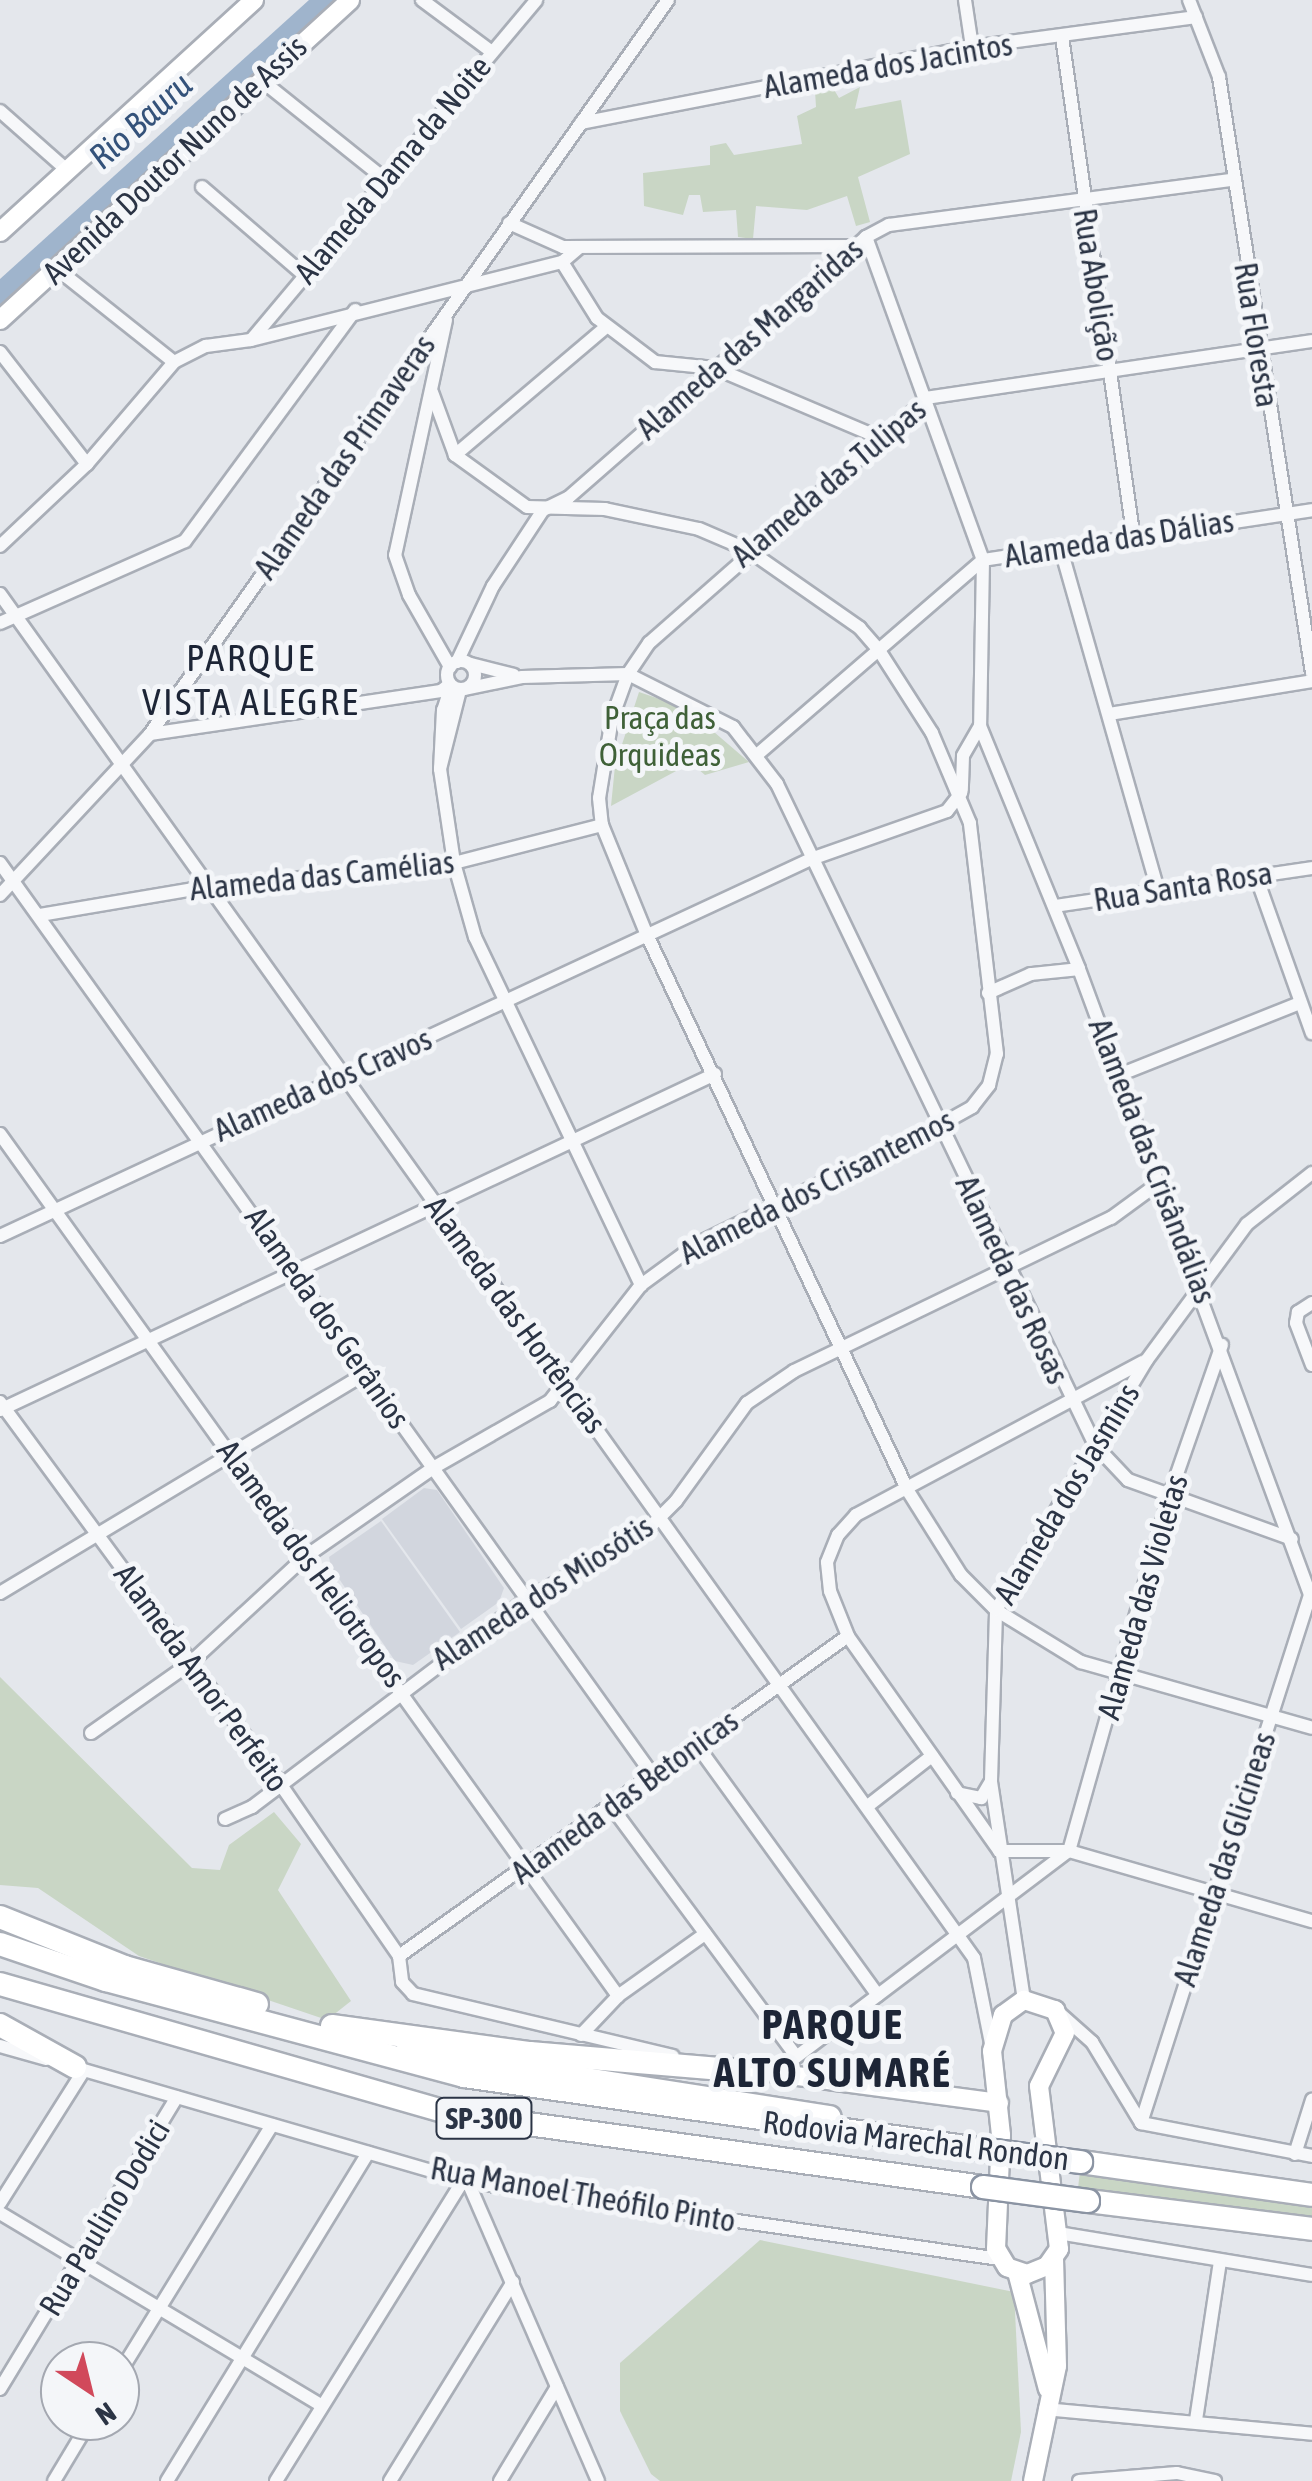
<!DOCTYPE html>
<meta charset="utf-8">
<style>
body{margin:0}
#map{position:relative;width:1312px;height:2481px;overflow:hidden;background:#e4e7ec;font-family:"Asap Condensed",sans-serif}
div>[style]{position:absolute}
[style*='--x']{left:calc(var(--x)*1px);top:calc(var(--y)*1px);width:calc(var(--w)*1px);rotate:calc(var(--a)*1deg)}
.built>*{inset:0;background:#d2d6de}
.green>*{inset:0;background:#c9d6c5}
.water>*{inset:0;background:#9fb4cc}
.roads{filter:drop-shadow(2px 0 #a9aeb7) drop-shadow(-2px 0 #a9aeb7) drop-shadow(0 2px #a9aeb7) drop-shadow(0 -2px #a9aeb7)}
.street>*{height:12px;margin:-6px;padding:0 6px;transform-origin:6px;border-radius:6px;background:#f7f8fa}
.street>.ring{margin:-6px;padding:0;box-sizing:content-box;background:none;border:12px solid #f7f8fa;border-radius:50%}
.secondary>*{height:18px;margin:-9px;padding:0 9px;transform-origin:9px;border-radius:9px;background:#fff}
.highway>*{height:22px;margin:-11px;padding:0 11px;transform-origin:11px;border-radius:11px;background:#fff}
.bridges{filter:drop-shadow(2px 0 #8b94a3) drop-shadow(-2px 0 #8b94a3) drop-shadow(0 2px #8b94a3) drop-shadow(0 -2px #8b94a3)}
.highway-bridge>*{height:22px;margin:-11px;padding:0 11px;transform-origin:11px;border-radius:11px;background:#fff}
span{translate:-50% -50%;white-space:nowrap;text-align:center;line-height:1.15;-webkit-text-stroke:10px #f4f6f9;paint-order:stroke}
.shield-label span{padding:2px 8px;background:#f4f6f9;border:2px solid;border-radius:8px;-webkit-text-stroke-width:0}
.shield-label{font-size:30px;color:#2b3445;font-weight:700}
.street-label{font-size:32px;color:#2b3445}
.park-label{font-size:32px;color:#3f6138}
.water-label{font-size:35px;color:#34527a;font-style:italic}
.quarter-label{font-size:38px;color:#1d2536;letter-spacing:2.5px}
.district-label{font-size:42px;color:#1d2536;font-weight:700;letter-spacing:2.5px}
.north{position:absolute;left:40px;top:2341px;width:100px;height:100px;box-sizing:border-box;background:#f4f6f9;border:2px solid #a4a8b1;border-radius:50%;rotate:145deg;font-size:28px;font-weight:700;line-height:40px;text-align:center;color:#2b3445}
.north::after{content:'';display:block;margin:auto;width:35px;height:45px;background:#d1495b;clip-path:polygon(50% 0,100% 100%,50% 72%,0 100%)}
</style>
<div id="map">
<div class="built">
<div style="clip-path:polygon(424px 1488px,437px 1490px,504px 1588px,499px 1602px,461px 1629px,382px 1519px)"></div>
<div style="clip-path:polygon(381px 1521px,460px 1632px,413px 1665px,395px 1661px,331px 1567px,329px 1557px)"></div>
</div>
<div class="green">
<div style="clip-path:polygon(860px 87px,855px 109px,901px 100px,910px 154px,858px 177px,870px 222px,856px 226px,847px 196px,807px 210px,756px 206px,753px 239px,738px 237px,736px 210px,703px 212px,700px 195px,689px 195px,683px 215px,644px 206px,643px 173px,710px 165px,710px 146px,726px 143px,734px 155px,802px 144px,797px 116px,816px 107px,815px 91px,833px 88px,839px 98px)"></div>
<div style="clip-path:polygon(639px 692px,686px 708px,749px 762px,705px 775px,691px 763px,611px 806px,615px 766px)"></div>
<div style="clip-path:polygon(0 1677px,192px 1868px,220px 1870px,229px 1845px,274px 1812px,301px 1844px,278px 1890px,351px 2001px,327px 2020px,139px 1956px,38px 1888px,0 1885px)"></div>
<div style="clip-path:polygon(1080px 2171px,1312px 2203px,1312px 2220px,1078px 2188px)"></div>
<div style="clip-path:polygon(760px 2240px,1014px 2292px,1021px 2432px,1011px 2481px,660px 2481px,651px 2474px,620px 2411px,620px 2363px)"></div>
</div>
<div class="water">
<div style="clip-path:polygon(309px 0,348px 0,0 310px,0 279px)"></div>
</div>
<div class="roads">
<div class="street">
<div style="--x:422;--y:0;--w:87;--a:36.6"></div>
<div style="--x:965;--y:0;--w:48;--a:81.5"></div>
<div style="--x:1189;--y:0;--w:83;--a:68.7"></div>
<div style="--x:1219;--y:77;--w:603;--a:81.13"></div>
<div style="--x:1062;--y:37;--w:501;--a:81.85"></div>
<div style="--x:261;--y:80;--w:160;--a:38.7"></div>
<div style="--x:0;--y:111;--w:91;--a:41.4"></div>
<div style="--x:581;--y:123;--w:398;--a:-11"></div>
<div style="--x:972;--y:47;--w:226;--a:-7.6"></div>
<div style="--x:202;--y:187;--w:136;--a:40.8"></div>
<div style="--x:509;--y:223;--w:59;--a:24"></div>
<div style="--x:563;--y:247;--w:293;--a:-0.2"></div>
<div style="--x:866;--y:237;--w:344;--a:70.1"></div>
<div style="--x:983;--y:560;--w:166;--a:91"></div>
<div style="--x:980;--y:726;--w:34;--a:120"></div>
<div style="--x:963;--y:756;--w:34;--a:92"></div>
<div style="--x:580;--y:247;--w:23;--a:140"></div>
<div style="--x:562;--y:262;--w:66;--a:58"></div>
<div style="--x:597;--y:318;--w:73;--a:37.2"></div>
<div style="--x:655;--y:362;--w:60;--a:5.7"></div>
<div style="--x:715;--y:368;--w:179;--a:23"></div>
<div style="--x:57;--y:269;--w:149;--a:38.5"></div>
<div style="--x:446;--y:320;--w:240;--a:102.2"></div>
<div style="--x:395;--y:555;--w:42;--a:70.7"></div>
<div style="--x:409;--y:595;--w:83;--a:60.3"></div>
<div style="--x:252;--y:339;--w:442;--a:-50"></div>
<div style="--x:1312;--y:341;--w:388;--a:171.6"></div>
<div style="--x:928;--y:398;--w:371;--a:138.7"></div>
<div style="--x:649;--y:643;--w:37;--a:124"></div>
<div style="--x:628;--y:674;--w:47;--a:110"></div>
<div style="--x:612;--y:718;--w:81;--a:99.2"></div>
<div style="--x:599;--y:798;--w:27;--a:84"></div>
<div style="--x:602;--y:825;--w:119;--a:67.8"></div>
<div style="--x:647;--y:935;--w:614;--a:64.85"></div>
<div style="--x:908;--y:1491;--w:99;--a:57.8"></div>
<div style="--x:961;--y:1575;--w:49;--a:45"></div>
<div style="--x:996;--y:1610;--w:100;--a:31.5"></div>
<div style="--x:1081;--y:1662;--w:240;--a:15.9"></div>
<div style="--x:0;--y:352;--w:142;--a:52.2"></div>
<div style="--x:455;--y:455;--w:198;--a:-40.3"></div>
<div style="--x:0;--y:546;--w:120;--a:-43.3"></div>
<div style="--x:87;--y:464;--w:134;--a:-49.5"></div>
<div style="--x:174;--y:362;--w:36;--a:-27"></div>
<div style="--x:206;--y:346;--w:45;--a:-7.6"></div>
<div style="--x:251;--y:340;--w:321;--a:-14.1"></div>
<div style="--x:1060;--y:546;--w:359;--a:74.1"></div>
<div style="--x:0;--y:594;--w:1676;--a:54.47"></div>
<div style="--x:974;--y:1958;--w:92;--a:78.7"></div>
<div style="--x:0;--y:623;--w:202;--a:-23.9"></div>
<div style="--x:185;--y:541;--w:287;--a:-53.6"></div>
<div class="ring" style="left:447px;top:661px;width:16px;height:16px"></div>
<div style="--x:457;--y:662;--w:84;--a:-64.7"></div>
<div style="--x:493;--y:586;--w:91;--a:-56.7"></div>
<div style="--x:543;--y:510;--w:28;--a:-26"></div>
<div style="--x:568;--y:498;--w:396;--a:-41.2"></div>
<div style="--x:866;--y:237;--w:26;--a:-28"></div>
<div style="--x:889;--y:225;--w:346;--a:-7.5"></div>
<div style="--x:471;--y:664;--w:44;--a:14.3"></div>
<div style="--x:451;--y:686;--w:25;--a:108"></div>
<div style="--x:443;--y:710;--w:59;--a:92.9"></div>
<div style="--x:440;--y:769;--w:81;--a:-75.8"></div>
<div style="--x:465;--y:689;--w:58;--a:-11.9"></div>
<div style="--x:522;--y:677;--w:106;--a:-1.6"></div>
<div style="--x:628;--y:674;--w:118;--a:26.8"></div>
<div style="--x:733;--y:727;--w:72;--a:52.3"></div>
<div style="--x:777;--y:784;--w:734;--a:64.31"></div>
<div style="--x:1095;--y:1445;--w:48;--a:46.7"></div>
<div style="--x:1128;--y:1480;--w:174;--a:19.8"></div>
<div style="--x:1109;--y:714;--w:206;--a:-9.2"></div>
<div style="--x:980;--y:726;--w:262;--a:67.8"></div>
<div style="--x:1079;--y:969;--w:673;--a:69.73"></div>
<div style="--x:150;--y:734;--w:294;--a:-8.4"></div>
<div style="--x:441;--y:691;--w:11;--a:-38"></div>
<div style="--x:758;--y:754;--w:297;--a:-40.8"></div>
<div style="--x:983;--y:560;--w:333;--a:-8.6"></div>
<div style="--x:440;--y:769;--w:95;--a:81.5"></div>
<div style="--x:454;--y:863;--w:77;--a:74.2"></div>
<div style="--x:475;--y:937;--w:386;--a:64.5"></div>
<div style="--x:0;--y:863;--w:1120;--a:54.41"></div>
<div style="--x:1256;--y:876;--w:167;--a:70.4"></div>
<div style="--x:0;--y:895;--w:220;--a:-47"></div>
<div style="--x:150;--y:734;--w:898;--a:-54.79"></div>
<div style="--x:1055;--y:906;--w:260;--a:-8.4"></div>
<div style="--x:40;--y:915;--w:168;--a:-9.6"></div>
<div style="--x:206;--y:887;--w:249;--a:-5.5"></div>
<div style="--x:454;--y:863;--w:153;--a:-14.4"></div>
<div style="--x:988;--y:993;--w:47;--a:-23.8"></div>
<div style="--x:1031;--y:974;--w:48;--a:-5.9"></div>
<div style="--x:1119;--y:1075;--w:195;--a:-21.7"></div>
<div style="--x:0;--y:1134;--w:1061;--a:54.36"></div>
<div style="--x:0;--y:1236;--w:894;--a:-24.93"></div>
<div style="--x:811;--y:859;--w:144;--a:-19.4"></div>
<div style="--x:947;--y:811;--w:23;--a:-52"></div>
<div style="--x:1312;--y:1303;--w:17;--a:147"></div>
<div style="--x:1298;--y:1312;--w:11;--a:100"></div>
<div style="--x:1296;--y:1323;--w:45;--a:69.1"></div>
<div style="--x:0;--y:1402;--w:475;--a:53.7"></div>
<div style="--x:281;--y:1785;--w:208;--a:55.4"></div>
<div style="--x:399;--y:1956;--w:26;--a:83"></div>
<div style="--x:402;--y:1982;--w:16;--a:47"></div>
<div style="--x:413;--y:1994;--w:267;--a:13.4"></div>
<div style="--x:0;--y:1410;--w:790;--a:-25.17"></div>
<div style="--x:0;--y:1593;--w:425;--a:-31"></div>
<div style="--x:91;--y:1733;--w:120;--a:-35.1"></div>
<div style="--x:189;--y:1664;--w:158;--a:-42.7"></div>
<div style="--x:305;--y:1557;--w:156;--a:-34.8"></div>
<div style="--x:433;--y:1468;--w:135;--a:-29.8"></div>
<div style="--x:550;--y:1401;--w:147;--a:-51.9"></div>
<div style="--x:641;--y:1285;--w:69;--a:-36.2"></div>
<div style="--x:697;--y:1244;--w:271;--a:-26.1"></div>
<div style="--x:940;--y:1125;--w:37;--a:-29"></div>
<div style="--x:972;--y:1107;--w:28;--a:-52"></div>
<div style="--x:989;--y:1085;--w:32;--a:-76"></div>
<div style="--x:997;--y:1054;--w:233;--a:-96.7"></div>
<div style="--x:970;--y:823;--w:98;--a:-112.9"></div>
<div style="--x:932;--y:733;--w:100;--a:-122.7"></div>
<div style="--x:878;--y:649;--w:28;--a:-131"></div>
<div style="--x:860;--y:628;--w:136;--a:-145.1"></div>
<div style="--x:748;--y:550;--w:53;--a:-156.8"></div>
<div style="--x:699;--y:529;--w:96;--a:-168"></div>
<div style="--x:605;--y:509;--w:78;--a:-178.5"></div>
<div style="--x:527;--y:507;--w:89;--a:-144.2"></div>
<div style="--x:455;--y:455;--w:67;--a:-110.1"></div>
<div style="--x:696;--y:1744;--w:310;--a:54.1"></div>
<div style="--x:957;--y:1793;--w:25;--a:12"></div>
<div style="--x:981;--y:1798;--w:17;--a:-59"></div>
<div style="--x:869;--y:1805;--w:80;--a:-37.9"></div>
<div style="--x:611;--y:1806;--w:310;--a:53.5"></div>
<div style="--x:225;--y:1819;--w:30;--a:-24"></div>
<div style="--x:252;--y:1807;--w:345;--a:-37.1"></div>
<div style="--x:527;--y:1599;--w:134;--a:-29.4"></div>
<div style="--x:644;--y:1533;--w:45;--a:-45"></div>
<div style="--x:676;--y:1501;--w:121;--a:-54.1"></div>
<div style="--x:747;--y:1403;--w:57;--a:-34.2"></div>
<div style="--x:794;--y:1371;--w:352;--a:-25.8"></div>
<div style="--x:1111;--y:1218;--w:59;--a:-36.1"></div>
<div style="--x:998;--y:1849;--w:261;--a:-125.2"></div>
<div style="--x:848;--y:1636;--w:48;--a:-111.8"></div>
<div style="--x:830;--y:1591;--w:29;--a:-96"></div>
<div style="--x:827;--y:1562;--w:29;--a:-68"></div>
<div style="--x:838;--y:1535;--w:27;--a:-48"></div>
<div style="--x:856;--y:1515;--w:325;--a:-28.1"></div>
<div style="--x:999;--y:1851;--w:70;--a:0"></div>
<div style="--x:1069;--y:1851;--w:253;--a:16.1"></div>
<div style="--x:1069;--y:1851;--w:371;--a:-74.2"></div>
<div style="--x:1170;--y:1494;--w:158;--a:-70.8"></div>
<div style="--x:399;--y:1956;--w:551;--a:-35.48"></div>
<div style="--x:1024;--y:2000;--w:221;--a:-98.6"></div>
<div style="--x:991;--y:1781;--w:171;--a:-88.3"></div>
<div style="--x:996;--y:1610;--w:291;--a:-58.9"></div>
<div style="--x:1146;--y:1361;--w:170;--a:-53.6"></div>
<div style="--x:1247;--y:1224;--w:83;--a:-38.1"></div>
<div style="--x:1057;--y:2011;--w:47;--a:41.5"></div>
<div style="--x:1092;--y:2042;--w:95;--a:58.8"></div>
<div style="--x:1141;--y:2123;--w:174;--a:10.9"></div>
<div style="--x:581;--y:2035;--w:54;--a:-46.5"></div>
<div style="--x:618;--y:1996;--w:107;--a:-35.5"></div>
<div style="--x:0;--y:2046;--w:48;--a:15.8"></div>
<div style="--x:70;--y:2066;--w:415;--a:16.2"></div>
<div style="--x:468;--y:2182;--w:538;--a:8.24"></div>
<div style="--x:741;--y:2071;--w:34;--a:3"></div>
<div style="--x:775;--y:2073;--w:368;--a:-37.1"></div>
<div style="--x:1141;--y:2123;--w:554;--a:-72.25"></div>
<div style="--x:1295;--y:2154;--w:57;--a:-72.5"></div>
<div style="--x:468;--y:2182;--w:326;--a:66.5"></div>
<div style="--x:0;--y:2203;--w:157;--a:-57.7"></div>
<div style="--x:0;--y:2213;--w:374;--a:30.9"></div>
<div style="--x:1058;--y:2233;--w:257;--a:9.4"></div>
<div style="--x:120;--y:2372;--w:290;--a:-58.4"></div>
<div style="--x:0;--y:2389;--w:341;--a:-58.8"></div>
<div style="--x:1045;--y:2409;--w:268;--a:5.3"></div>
<div style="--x:1196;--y:2420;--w:161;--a:-81.4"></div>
<div style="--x:54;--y:2481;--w:70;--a:-59"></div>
<div style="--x:167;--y:2481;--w:385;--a:-58.5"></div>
<div style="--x:276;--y:2481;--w:354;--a:-58.1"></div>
<div style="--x:390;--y:2481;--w:234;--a:-58.3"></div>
<div style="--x:500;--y:2481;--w:110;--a:-58.8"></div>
<div style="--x:1079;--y:2481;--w:98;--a:-4.7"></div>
<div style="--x:1177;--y:2473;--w:39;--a:12"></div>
</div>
<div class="secondary">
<div style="--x:0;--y:232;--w:344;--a:-42.4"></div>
<div style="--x:0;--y:320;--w:474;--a:-42.4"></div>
<div style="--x:1024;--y:2000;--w:33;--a:18"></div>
<div style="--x:1055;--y:2010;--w:25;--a:67"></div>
<div style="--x:1065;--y:2033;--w:59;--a:116.1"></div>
<div style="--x:1039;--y:2086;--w:164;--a:83"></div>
<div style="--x:1059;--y:2249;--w:21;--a:125"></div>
<div style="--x:1047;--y:2266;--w:22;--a:158"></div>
<div style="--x:1027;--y:2274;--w:21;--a:-161"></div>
<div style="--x:1007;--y:2267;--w:21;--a:-121"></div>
<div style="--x:996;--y:2249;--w:114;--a:-87.5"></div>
<div style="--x:1001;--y:2135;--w:84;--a:-96.1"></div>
<div style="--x:992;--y:2051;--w:38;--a:-73"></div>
<div style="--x:1003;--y:2015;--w:26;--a:-36"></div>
<div style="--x:775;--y:2073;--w:226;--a:7.6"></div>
<div style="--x:1017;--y:2272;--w:121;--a:75.2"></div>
<div style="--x:1033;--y:2481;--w:117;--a:-78.2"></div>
<div style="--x:1057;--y:2366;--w:108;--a:-91.6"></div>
</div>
<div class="highway">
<div style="--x:0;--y:1917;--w:135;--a:21.8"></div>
<div style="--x:125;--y:1967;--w:137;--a:15.7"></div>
<div style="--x:0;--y:1944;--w:112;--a:18.8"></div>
<div style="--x:106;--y:1980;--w:371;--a:15"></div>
<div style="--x:464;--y:2076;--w:520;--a:8.07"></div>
<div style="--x:0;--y:1984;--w:467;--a:16"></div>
<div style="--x:449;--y:2113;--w:539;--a:7.89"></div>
<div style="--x:0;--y:2025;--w:86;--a:29.2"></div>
<div style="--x:332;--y:2026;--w:200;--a:7.8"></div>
<div style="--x:530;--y:2053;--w:214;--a:4.8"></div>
<div style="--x:408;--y:2045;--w:71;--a:13.8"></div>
<div style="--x:477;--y:2062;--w:357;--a:8.9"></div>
<div style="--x:1081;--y:2162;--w:233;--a:8.1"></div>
<div style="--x:1088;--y:2201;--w:226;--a:7.1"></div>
</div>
</div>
<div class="bridges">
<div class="highway-bridge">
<div style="--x:979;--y:2149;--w:103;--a:7.3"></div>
<div style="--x:983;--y:2187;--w:106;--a:7.6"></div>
</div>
</div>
<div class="shield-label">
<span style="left:484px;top:2118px">SP-300</span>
</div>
<div class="street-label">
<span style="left:888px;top:66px;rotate:-10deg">Alameda dos Jacintos</span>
<span style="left:175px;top:160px;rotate:-43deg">Avenida Doutor Nuno de Assis</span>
<span style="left:393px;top:170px;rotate:-50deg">Alameda Dama da Noite</span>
<span style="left:1096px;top:285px;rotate:81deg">Rua Abolição</span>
<span style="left:1256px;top:335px;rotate:81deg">Rua Floresta</span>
<span style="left:750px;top:339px;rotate:-41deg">Alameda das Margaridas</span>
<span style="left:345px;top:457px;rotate:-55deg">Alameda das Primaveras</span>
<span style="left:829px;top:483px;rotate:-40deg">Alameda das Tulipas</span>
<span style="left:1119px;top:539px;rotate:-9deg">Alameda das Dálias</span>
<span style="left:322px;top:876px;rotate:-6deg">Alameda das Camélias</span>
<span style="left:1183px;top:887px;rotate:-9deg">Rua Santa Rosa</span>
<span style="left:323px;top:1085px;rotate:-24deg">Alameda dos Cravos</span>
<span style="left:1152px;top:1161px;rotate:69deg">Alameda das Crisândálias</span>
<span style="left:817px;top:1187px;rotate:-27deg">Alameda dos Crisantemos</span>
<span style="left:1012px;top:1280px;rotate:65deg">Alameda das Rosas</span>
<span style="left:515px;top:1315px;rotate:54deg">Alameda das Hortências</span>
<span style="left:327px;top:1318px;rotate:55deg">Alameda dos Gerânios</span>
<span style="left:1067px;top:1494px;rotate:-59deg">Alameda dos Jasmins</span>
<span style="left:311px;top:1564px;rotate:54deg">Alameda dos Heliotropos</span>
<span style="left:543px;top:1593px;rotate:-33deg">Alameda dos Miosótis</span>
<span style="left:1143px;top:1597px;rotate:-74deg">Alameda das Violetas</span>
<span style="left:201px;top:1678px;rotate:54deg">Alameda Amor Perfeito</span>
<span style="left:625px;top:1797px;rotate:-36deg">Alameda das Betonicas</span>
<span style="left:1225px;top:1859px;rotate:-72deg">Alameda das Glicineas</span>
<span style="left:916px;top:2141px;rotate:7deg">Rodovia Marechal Rondon</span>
<span style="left:583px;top:2195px;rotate:10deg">Rua Manoel Theófilo Pinto</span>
<span style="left:105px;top:2218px;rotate:-59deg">Rua Paulino Dodici</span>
</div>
<div class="park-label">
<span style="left:660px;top:737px">Praça das<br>Orquideas</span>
</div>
<div class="water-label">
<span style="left:140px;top:120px;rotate:-42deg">Rio Bauru</span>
</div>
<div class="quarter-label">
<span style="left:251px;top:680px">PARQUE<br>VISTA ALEGRE</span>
</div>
<div class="district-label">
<span style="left:833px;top:2048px">PARQUE<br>ALTO SUMARÉ</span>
</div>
<div class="north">N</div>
</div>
